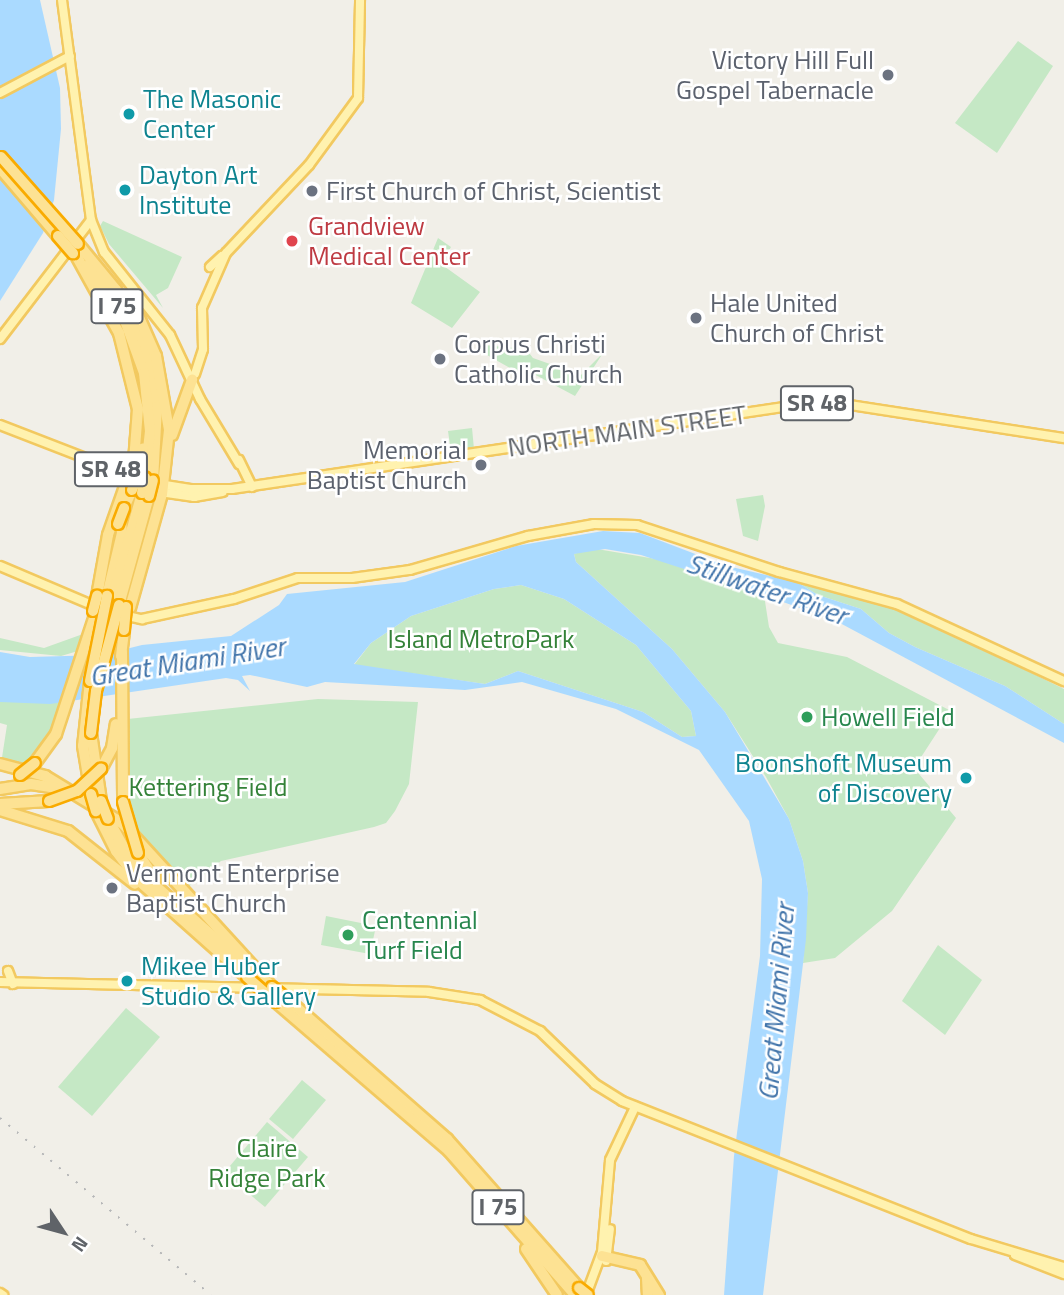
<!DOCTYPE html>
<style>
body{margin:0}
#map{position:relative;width:1064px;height:1295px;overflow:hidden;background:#f1efe8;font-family:"Titillium Web",sans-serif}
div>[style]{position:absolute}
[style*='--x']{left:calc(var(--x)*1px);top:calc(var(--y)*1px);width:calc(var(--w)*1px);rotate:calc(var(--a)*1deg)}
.green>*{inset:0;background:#c5e8c5}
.water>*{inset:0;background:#aadaff}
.roads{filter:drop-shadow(2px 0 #f2c960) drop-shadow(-2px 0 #f2c960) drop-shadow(0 2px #f2c960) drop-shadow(0 -2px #f2c960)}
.major>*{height:8px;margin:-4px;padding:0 4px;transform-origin:4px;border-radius:4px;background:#fff2af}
.highway>*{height:10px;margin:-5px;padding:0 5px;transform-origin:5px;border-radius:5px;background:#fde293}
.rail>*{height:2px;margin-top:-1px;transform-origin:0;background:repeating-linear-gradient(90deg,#b6b7b8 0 2px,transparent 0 11px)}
.bridges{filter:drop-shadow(2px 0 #f9ab00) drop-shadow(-2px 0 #f9ab00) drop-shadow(0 2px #f9ab00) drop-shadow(0 -2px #f9ab00)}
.highway-bridge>*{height:10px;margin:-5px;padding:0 5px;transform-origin:5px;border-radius:5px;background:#fde293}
.dots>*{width:19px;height:19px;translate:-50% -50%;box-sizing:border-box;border:4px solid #fff;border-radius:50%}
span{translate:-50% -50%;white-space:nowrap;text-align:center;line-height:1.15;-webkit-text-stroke:5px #fff;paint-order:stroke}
.shield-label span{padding:2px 5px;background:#fff;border:2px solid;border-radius:5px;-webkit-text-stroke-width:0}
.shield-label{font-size:24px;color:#5f6368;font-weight:700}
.worship-label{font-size:26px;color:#5b616d}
.right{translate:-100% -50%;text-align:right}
.left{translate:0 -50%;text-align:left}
.culture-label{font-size:26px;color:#0d838f}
.health-label{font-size:26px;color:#be3a42}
.street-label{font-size:26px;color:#5f6368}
.park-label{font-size:26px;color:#348238}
.leisure-label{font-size:26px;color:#27864d}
.water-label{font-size:28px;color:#4174aa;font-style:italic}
.north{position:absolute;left:28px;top:1197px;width:70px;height:70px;-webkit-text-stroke:5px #fff;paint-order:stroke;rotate:126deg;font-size:19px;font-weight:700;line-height:28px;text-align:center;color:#5f6368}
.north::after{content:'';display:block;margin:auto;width:24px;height:32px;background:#5f6368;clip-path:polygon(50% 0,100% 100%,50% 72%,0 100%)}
</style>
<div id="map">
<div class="green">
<div style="clip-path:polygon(1018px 41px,1053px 66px,997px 153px,955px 123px)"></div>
<div style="clip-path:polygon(103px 221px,182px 257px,168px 288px,156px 295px,163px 308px,109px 244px,100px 226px)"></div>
<div style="clip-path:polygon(438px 238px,451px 247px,441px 264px,480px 292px,452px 328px,411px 303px)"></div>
<div style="clip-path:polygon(483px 345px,526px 349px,533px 358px,581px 375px,603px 353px,575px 396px,530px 372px,522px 372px,517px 379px,517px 372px,478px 350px)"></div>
<div style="clip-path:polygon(472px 428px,474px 449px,451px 452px,448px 431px)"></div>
<div style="clip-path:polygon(763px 495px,765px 506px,758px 541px,743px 536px,736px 499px)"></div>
<div style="clip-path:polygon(591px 548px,656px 559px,764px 595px,769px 627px,778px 643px,847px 657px,951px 711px,914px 768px,956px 818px,892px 911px,835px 958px,803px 963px,808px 893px,803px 861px,789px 819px,766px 777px,725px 712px,672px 649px,576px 562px,574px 554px)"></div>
<div style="clip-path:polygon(797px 582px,872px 600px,929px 622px,1064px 689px,1064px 724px,1005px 686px,915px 647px,889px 633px,861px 609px,818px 595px)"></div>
<div style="clip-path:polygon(521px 585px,564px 599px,636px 645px,691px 711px,696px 736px,682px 737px,643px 712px,518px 671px,485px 684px,354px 665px,371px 643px,411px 616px,494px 589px)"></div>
<div style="clip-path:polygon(83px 634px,78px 651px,61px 656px,0 650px,0 638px,44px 648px)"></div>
<div style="clip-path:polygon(318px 699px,418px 702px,409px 784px,395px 811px,386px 823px,374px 827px,221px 861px,187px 888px,132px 823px,118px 720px)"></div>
<div style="clip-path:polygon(0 702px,67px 702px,49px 746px,26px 765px,1px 764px,7px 725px,0 723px)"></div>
<div style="clip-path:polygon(326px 916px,376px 926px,370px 954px,321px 945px)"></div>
<div style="clip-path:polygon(938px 945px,982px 980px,945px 1035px,902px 1001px)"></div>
<div style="clip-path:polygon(126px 1008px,160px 1037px,92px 1116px,58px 1087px)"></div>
<div style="clip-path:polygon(302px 1080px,326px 1100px,293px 1139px,269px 1119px)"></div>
<div style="clip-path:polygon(267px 1122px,308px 1157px,265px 1207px,224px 1173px)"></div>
</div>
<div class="water">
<div style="clip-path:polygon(0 0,40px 0,60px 88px,61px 129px,54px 200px,43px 233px,0 301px)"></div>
<div style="clip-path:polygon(evenodd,603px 531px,640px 533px,727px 566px,797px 582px,818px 595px,861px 609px,889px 633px,915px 647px,1005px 686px,1064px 724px,1064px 743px,838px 622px,764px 595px,641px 555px,605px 549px,574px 554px,576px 562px,672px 649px,725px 712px,789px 819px,803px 861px,808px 893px,806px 939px,763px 1295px,724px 1295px,734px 1156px,760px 956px,762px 879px,749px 821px,699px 750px,616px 709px,522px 682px,465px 690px,325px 682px,307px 687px,250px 675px,242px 676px,250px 691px,238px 680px,226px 678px,50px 704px,0 702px,0 652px,30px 657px,102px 655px,142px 645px,231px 636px,279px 605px,287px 594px,405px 582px,516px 546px,603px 531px,521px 585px,564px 599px,636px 645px,691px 711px,696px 736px,682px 737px,643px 712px,518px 671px,485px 684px,354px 664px,371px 643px,411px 616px,494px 589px,521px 585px)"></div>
</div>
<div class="roads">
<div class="major">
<div style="--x:62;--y:0;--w:222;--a:82.5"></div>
<div style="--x:91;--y:220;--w:35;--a:68"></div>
<div style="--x:104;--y:252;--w:106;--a:51.5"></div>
<div style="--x:170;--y:335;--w:71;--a:64.9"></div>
<div style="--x:200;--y:399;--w:76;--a:59"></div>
<div style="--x:0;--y:93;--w:79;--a:-27.9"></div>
<div style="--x:210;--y:267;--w:16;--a:-43"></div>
<div style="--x:0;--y:339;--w:150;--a:-52.6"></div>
<div style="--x:195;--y:374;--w:26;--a:-72"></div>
<div style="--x:203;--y:349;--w:41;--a:-91.4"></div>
<div style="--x:202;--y:308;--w:60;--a:-66.4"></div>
<div style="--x:226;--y:253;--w:121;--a:-46.7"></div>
<div style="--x:309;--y:165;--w:83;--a:-53.8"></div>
<div style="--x:358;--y:98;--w:98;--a:-88.8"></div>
<div style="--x:0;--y:425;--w:144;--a:21.2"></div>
<div style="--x:239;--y:460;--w:30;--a:64"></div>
<div style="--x:91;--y:467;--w:43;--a:21.8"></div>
<div style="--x:146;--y:482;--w:45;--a:9"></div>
<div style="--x:190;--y:489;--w:42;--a:0"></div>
<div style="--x:232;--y:489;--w:599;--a:-8.46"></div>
<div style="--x:824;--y:401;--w:243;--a:8.8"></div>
<div style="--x:146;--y:490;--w:49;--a:8.3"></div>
<div style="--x:194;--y:497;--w:29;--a:-10"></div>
<div style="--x:0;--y:566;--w:115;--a:23"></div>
<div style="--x:106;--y:611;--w:37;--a:13"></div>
<div style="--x:142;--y:619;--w:94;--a:-12.3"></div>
<div style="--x:234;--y:599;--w:67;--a:-18.2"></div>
<div style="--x:298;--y:578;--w:54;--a:0"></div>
<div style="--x:352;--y:578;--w:59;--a:-7.9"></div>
<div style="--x:410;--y:570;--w:123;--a:-16.1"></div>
<div style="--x:528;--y:536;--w:67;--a:-10.3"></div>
<div style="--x:594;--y:524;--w:43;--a:1.3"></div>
<div style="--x:637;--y:525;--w:150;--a:18.3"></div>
<div style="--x:779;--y:572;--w:122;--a:15.2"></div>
<div style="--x:897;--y:604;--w:184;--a:24.8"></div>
<div style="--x:8;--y:971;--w:14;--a:69"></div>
<div style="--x:0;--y:982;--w:429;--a:1.3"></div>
<div style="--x:429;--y:992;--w:52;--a:8.9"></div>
<div style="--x:480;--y:1000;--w:68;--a:27.3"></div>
<div style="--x:540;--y:1031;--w:76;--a:43.9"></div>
<div style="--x:595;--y:1084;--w:32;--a:32"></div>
<div style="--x:622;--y:1101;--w:375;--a:21.6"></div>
<div style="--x:971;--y:1239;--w:97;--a:16.8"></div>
<div style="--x:1015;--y:1255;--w:53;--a:21.2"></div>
<div style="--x:606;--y:1261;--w:32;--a:-83"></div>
<div style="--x:0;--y:1293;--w:4;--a:34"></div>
<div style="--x:586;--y:1295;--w:46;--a:-69.6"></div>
<div style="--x:602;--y:1252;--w:92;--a:-85"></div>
<div style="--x:610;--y:1160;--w:59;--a:-64.7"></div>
</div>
<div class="highway">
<div style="--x:0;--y:168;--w:89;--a:49.5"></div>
<div style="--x:78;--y:244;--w:60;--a:50.4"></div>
<div style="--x:116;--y:290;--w:66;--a:63.8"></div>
<div style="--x:145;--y:349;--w:59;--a:78.3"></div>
<div style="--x:157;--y:407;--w:73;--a:93.1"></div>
<div style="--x:77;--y:257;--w:87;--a:61.1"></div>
<div style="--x:119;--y:333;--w:78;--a:76"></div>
<div style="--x:138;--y:409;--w:52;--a:94.4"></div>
<div style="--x:134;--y:461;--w:78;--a:109.4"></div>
<div style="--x:108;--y:535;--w:62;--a:100.2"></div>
<div style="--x:86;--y:266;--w:61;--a:52.9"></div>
<div style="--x:123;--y:315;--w:62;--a:70.1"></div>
<div style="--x:144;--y:373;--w:58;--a:84.1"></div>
<div style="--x:150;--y:431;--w:46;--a:96.2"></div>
<div style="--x:122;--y:299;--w:23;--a:45"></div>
<div style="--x:138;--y:315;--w:45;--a:66.3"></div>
<div style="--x:156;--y:356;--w:75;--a:80"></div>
<div style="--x:169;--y:430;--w:64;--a:96.2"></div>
<div style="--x:162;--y:494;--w:118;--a:105.7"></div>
<div style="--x:172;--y:435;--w:59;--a:-70"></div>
<div style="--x:138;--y:474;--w:26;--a:-79"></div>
<div style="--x:124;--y:508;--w:20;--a:-66"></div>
<div style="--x:107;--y:596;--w:65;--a:-76.6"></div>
<div style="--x:122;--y:533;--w:16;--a:-94"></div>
<div style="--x:111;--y:602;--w:113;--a:-74.1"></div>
<div style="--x:119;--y:605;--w:113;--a:-74.6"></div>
<div style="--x:122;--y:652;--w:150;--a:89.6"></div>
<div style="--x:121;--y:656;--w:26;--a:-83"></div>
<div style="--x:90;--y:681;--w:65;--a:96.1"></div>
<div style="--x:83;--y:746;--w:49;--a:80.5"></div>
<div style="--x:91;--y:733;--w:69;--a:81.6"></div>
<div style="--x:35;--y:763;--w:36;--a:-54"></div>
<div style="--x:56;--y:734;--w:128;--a:-71.8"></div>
<div style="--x:0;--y:764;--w:47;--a:14.9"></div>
<div style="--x:45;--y:776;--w:90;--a:31.4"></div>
<div style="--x:122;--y:823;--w:222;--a:47.6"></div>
<div style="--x:101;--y:769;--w:24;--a:-62"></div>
<div style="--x:112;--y:748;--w:24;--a:-81"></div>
<div style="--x:0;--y:789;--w:31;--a:-9"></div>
<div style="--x:31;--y:784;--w:31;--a:9"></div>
<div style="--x:0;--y:804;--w:49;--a:-3.5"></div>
<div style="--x:0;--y:810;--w:71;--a:17.2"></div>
<div style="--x:68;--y:831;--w:85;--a:38.3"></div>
<div style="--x:96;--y:811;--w:45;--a:63.4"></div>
<div style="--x:116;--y:851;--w:36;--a:53"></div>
<div style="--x:138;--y:880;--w:146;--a:41.7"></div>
<div style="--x:108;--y:819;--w:41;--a:60.9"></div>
<div style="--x:128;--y:855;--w:35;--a:50"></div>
<div style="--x:151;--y:882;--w:133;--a:41.3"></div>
<div style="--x:138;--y:853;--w:31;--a:57"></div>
<div style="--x:287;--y:999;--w:213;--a:41.2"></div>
<div style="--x:447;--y:1139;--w:199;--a:48.5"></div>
<div style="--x:276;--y:1002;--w:228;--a:40.7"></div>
<div style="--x:449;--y:1151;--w:191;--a:48.8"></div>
<div style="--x:526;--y:1249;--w:55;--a:56"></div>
<div style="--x:602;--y:1256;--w:39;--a:13"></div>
<div style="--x:640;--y:1265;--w:36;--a:58"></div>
<div style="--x:647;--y:1278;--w:17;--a:87"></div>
</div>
</div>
<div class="rail">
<div style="--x:0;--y:1118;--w:275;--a:40"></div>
</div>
<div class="bridges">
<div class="highway-bridge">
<div style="--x:1;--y:157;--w:116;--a:48.5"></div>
<div style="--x:58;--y:236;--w:23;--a:49"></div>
<div style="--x:132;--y:490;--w:17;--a:-69"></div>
<div style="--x:142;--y:493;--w:16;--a:-79"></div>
<div style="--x:149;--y:496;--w:16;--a:-76"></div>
<div style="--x:118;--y:524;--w:17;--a:-69"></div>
<div style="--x:93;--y:611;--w:16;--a:-75"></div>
<div style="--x:124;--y:630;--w:23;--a:-85"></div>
<div style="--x:90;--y:681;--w:87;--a:-78.7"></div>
<div style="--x:91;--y:733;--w:42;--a:-83.2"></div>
<div style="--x:96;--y:691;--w:89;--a:-75"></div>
<div style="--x:20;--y:775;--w:19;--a:-39"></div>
<div style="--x:91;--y:794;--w:18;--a:74"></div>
<div style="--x:49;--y:801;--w:30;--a:-20"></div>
<div style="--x:77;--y:791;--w:33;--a:-43"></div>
<div style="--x:101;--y:801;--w:19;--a:69"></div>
<div style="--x:123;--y:802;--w:53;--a:73.6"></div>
<div style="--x:247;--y:977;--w:38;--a:41"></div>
<div style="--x:272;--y:987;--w:19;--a:39"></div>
<div style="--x:579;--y:1288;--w:11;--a:38"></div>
</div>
</div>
<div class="dots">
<div style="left:888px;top:75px;background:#6b7280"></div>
<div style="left:129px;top:114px;background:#0f9aa8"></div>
<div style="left:125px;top:190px;background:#0f9aa8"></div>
<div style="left:312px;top:191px;background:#6b7280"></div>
<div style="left:292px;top:241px;background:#e0444e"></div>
<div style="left:696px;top:318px;background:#6b7280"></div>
<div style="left:440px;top:359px;background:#6b7280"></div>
<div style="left:481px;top:465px;background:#6b7280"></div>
<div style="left:807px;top:717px;background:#2e9e5b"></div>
<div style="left:966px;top:778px;background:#0f9aa8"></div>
<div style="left:112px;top:888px;background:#6b7280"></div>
<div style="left:348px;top:935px;background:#2e9e5b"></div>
<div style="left:127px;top:981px;background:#0f9aa8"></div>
</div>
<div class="shield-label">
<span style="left:117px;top:306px">I 75</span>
<span style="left:817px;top:403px">SR 48</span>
<span style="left:111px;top:469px">SR 48</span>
<span style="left:498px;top:1207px">I 75</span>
</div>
<div class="worship-label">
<span class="right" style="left:874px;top:75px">Victory Hill Full<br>Gospel Tabernacle</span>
<span class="left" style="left:326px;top:191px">First Church of Christ, Scientist</span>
<span class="left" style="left:710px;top:318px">Hale United<br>Church of Christ</span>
<span class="left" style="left:454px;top:359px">Corpus Christi<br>Catholic Church</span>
<span class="right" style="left:467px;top:465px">Memorial<br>Baptist Church</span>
<span class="left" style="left:126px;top:888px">Vermont Enterprise<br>Baptist Church</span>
</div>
<div class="culture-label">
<span class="left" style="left:143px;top:114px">The Masonic<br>Center</span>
<span class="left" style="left:139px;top:190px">Dayton Art<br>Institute</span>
<span class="right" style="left:952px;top:778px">Boonshoft Museum<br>of Discovery</span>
<span class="left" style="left:141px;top:981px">Mikee Huber<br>Studio &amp; Gallery</span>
</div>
<div class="health-label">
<span class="left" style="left:308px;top:241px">Grandview<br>Medical Center</span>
</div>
<div class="street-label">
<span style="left:627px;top:431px;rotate:-8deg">NORTH MAIN STREET</span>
</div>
<div class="park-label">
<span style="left:481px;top:639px">Island MetroPark</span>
<span style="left:208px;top:787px">Kettering Field</span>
<span style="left:267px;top:1163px">Claire<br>Ridge Park</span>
</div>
<div class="leisure-label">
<span class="left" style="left:821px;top:717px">Howell Field</span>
<span class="left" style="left:362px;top:935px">Centennial<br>Turf Field</span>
</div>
<div class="water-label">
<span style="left:767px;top:589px;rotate:19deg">Stillwater River</span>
<span style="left:187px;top:661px;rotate:-9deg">Great Miami River</span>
<span style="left:776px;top:1002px;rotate:-85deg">Great Miami River</span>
</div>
<div class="north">N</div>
</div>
